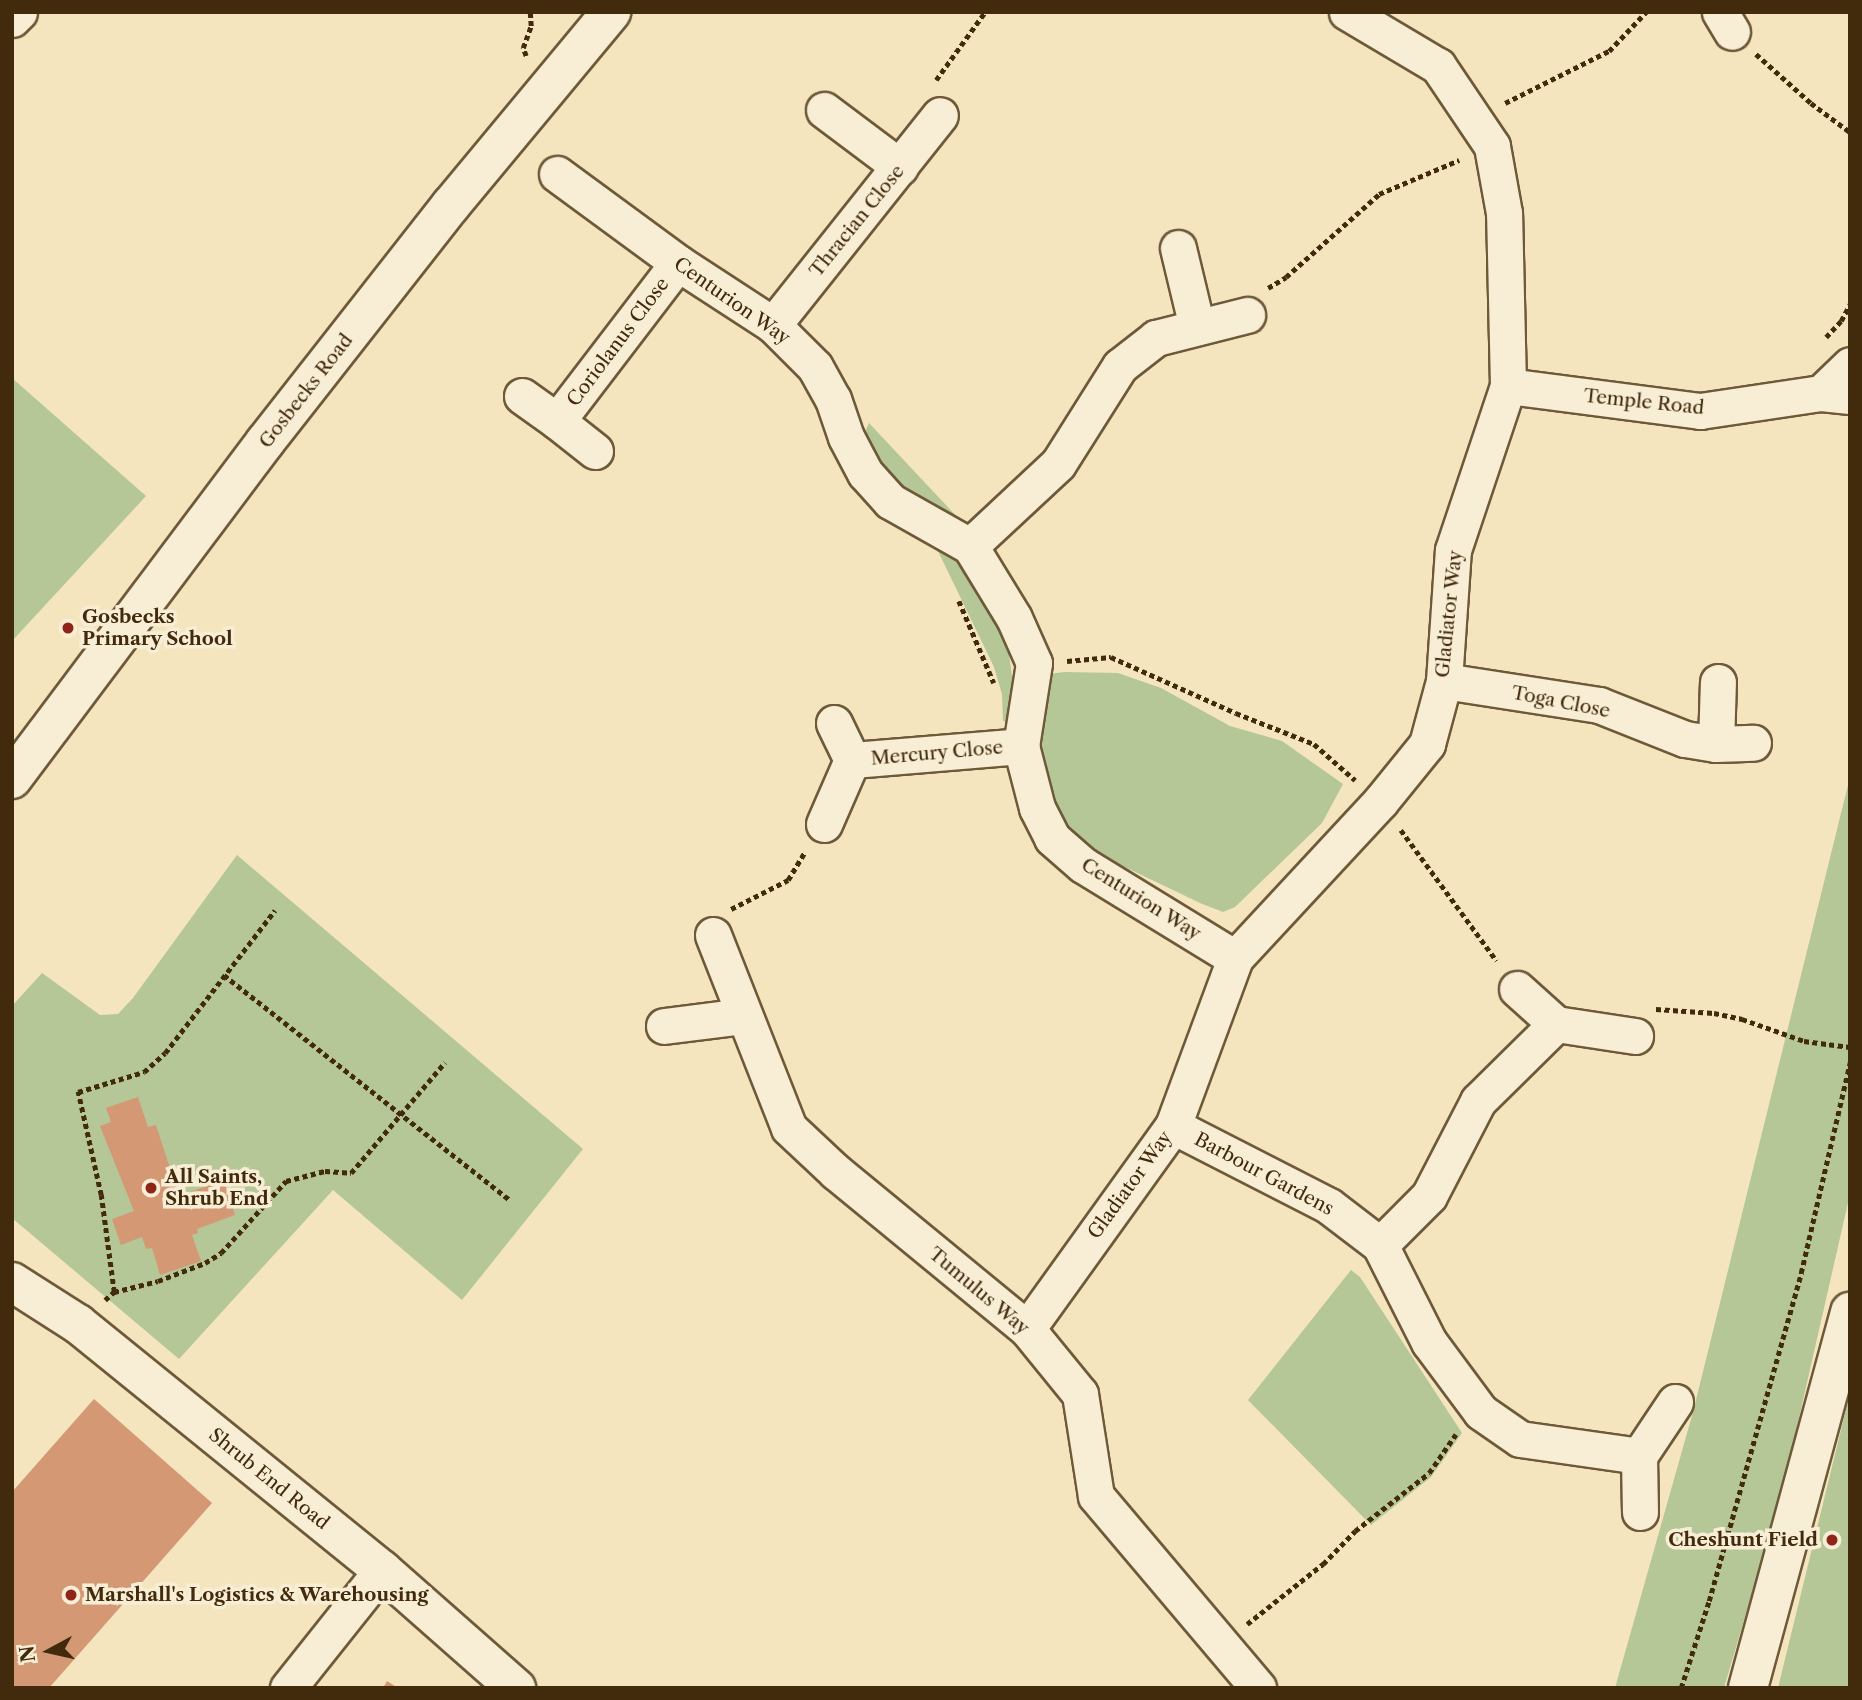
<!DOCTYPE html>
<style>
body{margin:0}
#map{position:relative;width:1862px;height:1700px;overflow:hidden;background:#f4e5be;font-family:"Libre Caslon Text",serif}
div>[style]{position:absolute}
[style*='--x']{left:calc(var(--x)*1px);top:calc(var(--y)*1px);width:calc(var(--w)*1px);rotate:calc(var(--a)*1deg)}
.green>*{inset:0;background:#b5c697}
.building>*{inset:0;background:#d49875}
.path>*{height:4.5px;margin-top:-2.25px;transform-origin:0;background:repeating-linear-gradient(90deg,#422a0d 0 5px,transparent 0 8.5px)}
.roads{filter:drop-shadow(2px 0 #6e5939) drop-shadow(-2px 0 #6e5939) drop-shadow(0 2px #6e5939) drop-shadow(0 -2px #6e5939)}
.street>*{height:35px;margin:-17.5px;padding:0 17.5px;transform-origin:17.5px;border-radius:17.5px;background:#f8eed5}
.secondary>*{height:38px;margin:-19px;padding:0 19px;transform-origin:19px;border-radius:19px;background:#f8eed5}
.dots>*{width:19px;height:19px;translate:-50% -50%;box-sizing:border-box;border:4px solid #f8eed5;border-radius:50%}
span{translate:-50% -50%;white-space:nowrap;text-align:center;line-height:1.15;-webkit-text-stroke:7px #f8eed5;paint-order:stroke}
.street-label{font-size:19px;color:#422a0d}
.poi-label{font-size:19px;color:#422a0d;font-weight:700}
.left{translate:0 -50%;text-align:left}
.right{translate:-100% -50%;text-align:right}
.frame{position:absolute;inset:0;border:14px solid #422a0d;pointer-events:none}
.north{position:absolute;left:14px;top:1616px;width:70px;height:70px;-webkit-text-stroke:5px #f8eed5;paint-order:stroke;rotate:262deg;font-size:19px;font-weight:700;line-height:28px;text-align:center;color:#422a0d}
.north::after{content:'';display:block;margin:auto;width:24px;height:32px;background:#422a0d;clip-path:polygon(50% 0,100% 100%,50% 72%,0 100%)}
</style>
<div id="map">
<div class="green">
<div style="clip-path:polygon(12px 378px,146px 496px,12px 641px)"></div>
<div style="clip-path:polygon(869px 423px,959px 519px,933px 509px,888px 475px,864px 434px)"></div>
<div style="clip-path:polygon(936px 547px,954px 556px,970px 571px,987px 596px,1008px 647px,1015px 698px,1007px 721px,1003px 721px,1002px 694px,994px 667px)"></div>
<div style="clip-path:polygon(1065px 672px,1118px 673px,1161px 688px,1230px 726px,1282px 741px,1343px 784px,1322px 823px,1235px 907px,1223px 912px,1200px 903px,1083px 847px,1056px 821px,1040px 768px,1039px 681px,1048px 674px)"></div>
<div style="clip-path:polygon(1850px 777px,1850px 1194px,1783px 1488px,1724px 1688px,1615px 1688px,1693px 1412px)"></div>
<div style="clip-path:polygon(237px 855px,583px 1149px,462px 1300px,333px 1190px,179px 1359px,12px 1218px,12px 1006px,42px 973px,100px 1015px,118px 1014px,133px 998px)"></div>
<div style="clip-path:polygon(1351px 1270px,1360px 1277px,1462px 1433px,1431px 1477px,1371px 1525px,1248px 1400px)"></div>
<div style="clip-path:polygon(1850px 1393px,1850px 1688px,1778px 1688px)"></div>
</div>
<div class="building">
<div style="clip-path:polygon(138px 1097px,148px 1127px,156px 1125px,179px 1196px,224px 1180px,235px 1215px,197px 1229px,198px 1233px,192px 1235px,201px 1261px,160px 1275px,152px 1248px,146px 1249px,142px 1237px,121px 1245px,112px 1219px,134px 1211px,100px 1126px,111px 1122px,106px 1108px)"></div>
<div style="clip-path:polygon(94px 1399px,212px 1503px,49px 1688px,12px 1688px,12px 1492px)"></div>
<div style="clip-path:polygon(387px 1681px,398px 1688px,383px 1688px)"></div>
</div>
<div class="path">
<div style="--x:1756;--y:54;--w:74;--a:41.7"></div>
<div style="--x:1811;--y:103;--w:49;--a:36.6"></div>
<div style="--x:526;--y:56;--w:9;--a:-111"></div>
<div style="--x:523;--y:48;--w:23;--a:-70"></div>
<div style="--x:531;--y:26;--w:14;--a:-94"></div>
<div style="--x:936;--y:80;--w:84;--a:-54.2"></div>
<div style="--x:1505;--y:103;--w:116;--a:-26.6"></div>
<div style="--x:1609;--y:51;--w:54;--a:-46.5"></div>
<div style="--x:1268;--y:288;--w:21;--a:-31"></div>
<div style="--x:1286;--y:277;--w:125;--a:-41.7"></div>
<div style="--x:1379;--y:194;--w:87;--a:-23"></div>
<div style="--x:1826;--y:337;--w:22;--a:-47"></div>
<div style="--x:1841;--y:321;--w:19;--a:-62"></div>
<div style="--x:959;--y:601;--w:89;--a:66.9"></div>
<div style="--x:1067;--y:661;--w:44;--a:-5.2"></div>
<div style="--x:1111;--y:657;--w:137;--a:24.1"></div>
<div style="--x:1236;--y:713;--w:84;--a:21.7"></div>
<div style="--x:1314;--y:744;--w:55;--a:41.3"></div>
<div style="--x:1401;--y:830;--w:162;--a:53.8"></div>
<div style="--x:731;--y:909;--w:64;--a:-27"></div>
<div style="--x:788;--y:880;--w:33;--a:-59"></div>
<div style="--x:224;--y:975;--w:364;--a:38.2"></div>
<div style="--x:1656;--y:1009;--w:58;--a:3.9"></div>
<div style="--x:1714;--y:1013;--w:29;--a:12"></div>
<div style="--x:1742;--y:1019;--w:66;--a:19.5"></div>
<div style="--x:1804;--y:1041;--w:46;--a:7.4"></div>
<div style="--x:114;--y:1292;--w:98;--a:-97.6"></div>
<div style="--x:101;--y:1195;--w:106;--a:-102.6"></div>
<div style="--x:78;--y:1092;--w:69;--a:-16.9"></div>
<div style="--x:144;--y:1072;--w:28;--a:-42"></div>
<div style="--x:165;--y:1053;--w:180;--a:-52.4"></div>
<div style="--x:105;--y:1300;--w:12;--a:-42"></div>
<div style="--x:114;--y:1292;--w:45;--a:-14"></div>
<div style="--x:158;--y:1281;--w:50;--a:-21"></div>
<div style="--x:205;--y:1263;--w:19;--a:-32"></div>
<div style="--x:221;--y:1253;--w:97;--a:-47.9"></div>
<div style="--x:286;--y:1181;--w:40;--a:-14.4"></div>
<div style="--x:325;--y:1171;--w:26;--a:4"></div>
<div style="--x:351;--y:1173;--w:145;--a:-49.7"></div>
<div style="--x:1247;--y:1624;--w:97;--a:-38.3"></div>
<div style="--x:1323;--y:1564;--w:46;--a:-45.9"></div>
<div style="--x:1355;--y:1531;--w:94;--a:-38.1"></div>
<div style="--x:1429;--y:1473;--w:47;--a:-55.3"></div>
<div style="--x:1681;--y:1688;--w:91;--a:-72.2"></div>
<div style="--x:1709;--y:1601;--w:341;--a:-74.3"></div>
<div style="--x:1801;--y:1273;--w:217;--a:-76.9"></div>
</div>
<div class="roads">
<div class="street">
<div style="--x:1720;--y:12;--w:23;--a:59"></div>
<div style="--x:12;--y:19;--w:10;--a:-45"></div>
<div style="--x:824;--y:110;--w:95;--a:36.9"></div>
<div style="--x:557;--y:174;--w:150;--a:36.3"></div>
<div style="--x:678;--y:263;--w:113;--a:33.1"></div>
<div style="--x:773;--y:325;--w:59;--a:45"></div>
<div style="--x:815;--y:367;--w:37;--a:61"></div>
<div style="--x:833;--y:399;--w:40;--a:71.1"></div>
<div style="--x:846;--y:437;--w:41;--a:62.2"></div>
<div style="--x:865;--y:473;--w:38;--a:48"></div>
<div style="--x:890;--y:501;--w:92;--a:29.4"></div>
<div style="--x:970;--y:546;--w:84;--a:58.6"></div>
<div style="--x:1014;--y:618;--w:49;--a:66"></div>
<div style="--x:1034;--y:663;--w:84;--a:98.9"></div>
<div style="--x:1021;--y:746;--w:64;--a:75.5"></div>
<div style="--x:1037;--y:808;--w:34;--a:63"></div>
<div style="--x:1052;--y:838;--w:41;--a:41.1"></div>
<div style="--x:1083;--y:865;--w:178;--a:31.5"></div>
<div style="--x:1178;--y:248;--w:81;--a:76.5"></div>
<div style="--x:773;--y:325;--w:268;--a:-51.5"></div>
<div style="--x:1508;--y:386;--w:194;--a:7.4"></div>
<div style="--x:1700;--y:411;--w:122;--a:-8.5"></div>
<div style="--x:1821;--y:393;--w:29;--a:6"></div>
<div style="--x:1821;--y:393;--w:40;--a:-44"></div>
<div style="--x:522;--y:396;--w:43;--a:35.5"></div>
<div style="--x:595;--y:451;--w:48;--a:-141.7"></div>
<div style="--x:557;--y:421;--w:199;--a:-52.6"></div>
<div style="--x:970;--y:546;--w:120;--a:-43"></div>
<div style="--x:1058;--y:464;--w:116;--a:-57.7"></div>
<div style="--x:1120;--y:366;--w:46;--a:-37.9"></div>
<div style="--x:1156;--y:338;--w:94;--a:-14.2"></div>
<div style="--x:1444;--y:681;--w:157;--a:8.8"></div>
<div style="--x:1599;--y:705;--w:92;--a:21.6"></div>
<div style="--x:1685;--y:739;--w:31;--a:9"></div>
<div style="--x:1716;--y:744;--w:37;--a:-2"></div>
<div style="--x:834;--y:723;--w:41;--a:64.1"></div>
<div style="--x:1716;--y:744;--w:62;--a:-88.2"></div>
<div style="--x:824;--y:824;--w:70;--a:-66.4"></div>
<div style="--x:852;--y:760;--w:170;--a:-4.7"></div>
<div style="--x:713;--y:935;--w:207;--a:68.5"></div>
<div style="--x:789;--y:1128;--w:64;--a:43.1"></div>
<div style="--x:836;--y:1172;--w:247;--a:39.4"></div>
<div style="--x:1027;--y:1329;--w:84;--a:50.8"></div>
<div style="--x:1080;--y:1394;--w:103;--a:81.1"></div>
<div style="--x:1096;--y:1496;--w:251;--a:49.8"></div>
<div style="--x:1517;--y:989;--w:52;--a:41.9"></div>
<div style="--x:664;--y:1026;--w:81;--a:-7.1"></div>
<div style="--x:1173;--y:1126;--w:175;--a:27.1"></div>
<div style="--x:1329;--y:1206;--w:64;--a:37.4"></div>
<div style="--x:1380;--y:1245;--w:109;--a:63.2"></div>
<div style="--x:1429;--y:1342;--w:87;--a:53.4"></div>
<div style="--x:1481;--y:1412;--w:47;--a:34.7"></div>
<div style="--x:1520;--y:1439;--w:120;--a:8.1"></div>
<div style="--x:1639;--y:1456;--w:65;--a:-56.3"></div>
<div style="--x:1380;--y:1245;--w:69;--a:-45"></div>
<div style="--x:1429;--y:1196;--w:107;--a:-62.7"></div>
<div style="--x:1478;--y:1101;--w:110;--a:-44.6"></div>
<div style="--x:1556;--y:1024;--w:80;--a:8.6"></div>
<div style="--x:1027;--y:1329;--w:250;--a:-54.3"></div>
<div style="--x:1173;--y:1126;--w:179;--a:-69.7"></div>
<div style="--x:1235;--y:958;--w:213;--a:-47.1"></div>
<div style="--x:1380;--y:802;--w:75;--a:-51"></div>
<div style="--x:1427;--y:744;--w:65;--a:-74.9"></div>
<div style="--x:1444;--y:681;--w:131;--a:-86.1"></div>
<div style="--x:1453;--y:550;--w:173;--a:-71.5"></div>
<div style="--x:1508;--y:386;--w:173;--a:-91.3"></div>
<div style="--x:1504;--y:213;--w:68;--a:-100.2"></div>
<div style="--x:1492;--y:146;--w:97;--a:-124"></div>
<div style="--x:1438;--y:66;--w:106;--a:-149.3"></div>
<div style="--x:1639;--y:1456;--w:56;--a:89"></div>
<div style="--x:288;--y:1688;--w:151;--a:-51.5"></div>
</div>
<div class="secondary">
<div style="--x:12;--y:779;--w:421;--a:-53.1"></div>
<div style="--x:265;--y:442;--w:301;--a:-51.9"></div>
<div style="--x:451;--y:205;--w:251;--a:-50.3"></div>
<div style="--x:12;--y:1282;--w:78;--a:32.5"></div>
<div style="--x:78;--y:1324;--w:391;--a:39"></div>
<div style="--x:382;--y:1570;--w:179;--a:41.4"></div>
<div style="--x:1748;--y:1688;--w:390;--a:-74.8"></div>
</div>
</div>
<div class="dots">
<div style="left:68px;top:628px;background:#8f2418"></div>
<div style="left:151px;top:1188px;background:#8f2418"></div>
<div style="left:1832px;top:1540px;background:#8f2418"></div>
<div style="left:71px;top:1595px;background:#8f2418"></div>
</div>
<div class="street-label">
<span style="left:857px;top:221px;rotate:-51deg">Thracian Close</span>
<span style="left:732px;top:301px;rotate:35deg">Centurion Way</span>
<span style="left:618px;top:342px;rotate:-53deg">Coriolanus Close</span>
<span style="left:306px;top:391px;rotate:-52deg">Gosbecks Road</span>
<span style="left:1644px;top:402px;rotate:6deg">Temple Road</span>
<span style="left:1449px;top:614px;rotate:-84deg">Gladiator Way</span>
<span style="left:1561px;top:702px;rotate:11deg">Toga Close</span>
<span style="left:937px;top:753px;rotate:-5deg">Mercury Close</span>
<span style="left:1141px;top:899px;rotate:32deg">Centurion Way</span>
<span style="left:1264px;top:1174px;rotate:28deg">Barbour Gardens</span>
<span style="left:1130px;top:1185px;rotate:-54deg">Gladiator Way</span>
<span style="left:979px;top:1291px;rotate:40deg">Tumulus Way</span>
<span style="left:269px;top:1479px;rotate:39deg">Shrub End Road</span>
</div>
<div class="poi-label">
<span class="left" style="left:82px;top:628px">Gosbecks<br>Primary School</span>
<span class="left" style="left:165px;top:1188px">All Saints,<br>Shrub End</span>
<span class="right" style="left:1818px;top:1540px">Cheshunt Field</span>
<span class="left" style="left:85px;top:1595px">Marshall's Logistics &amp; Warehousing</span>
</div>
<div class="frame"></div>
<div class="north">N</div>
</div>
